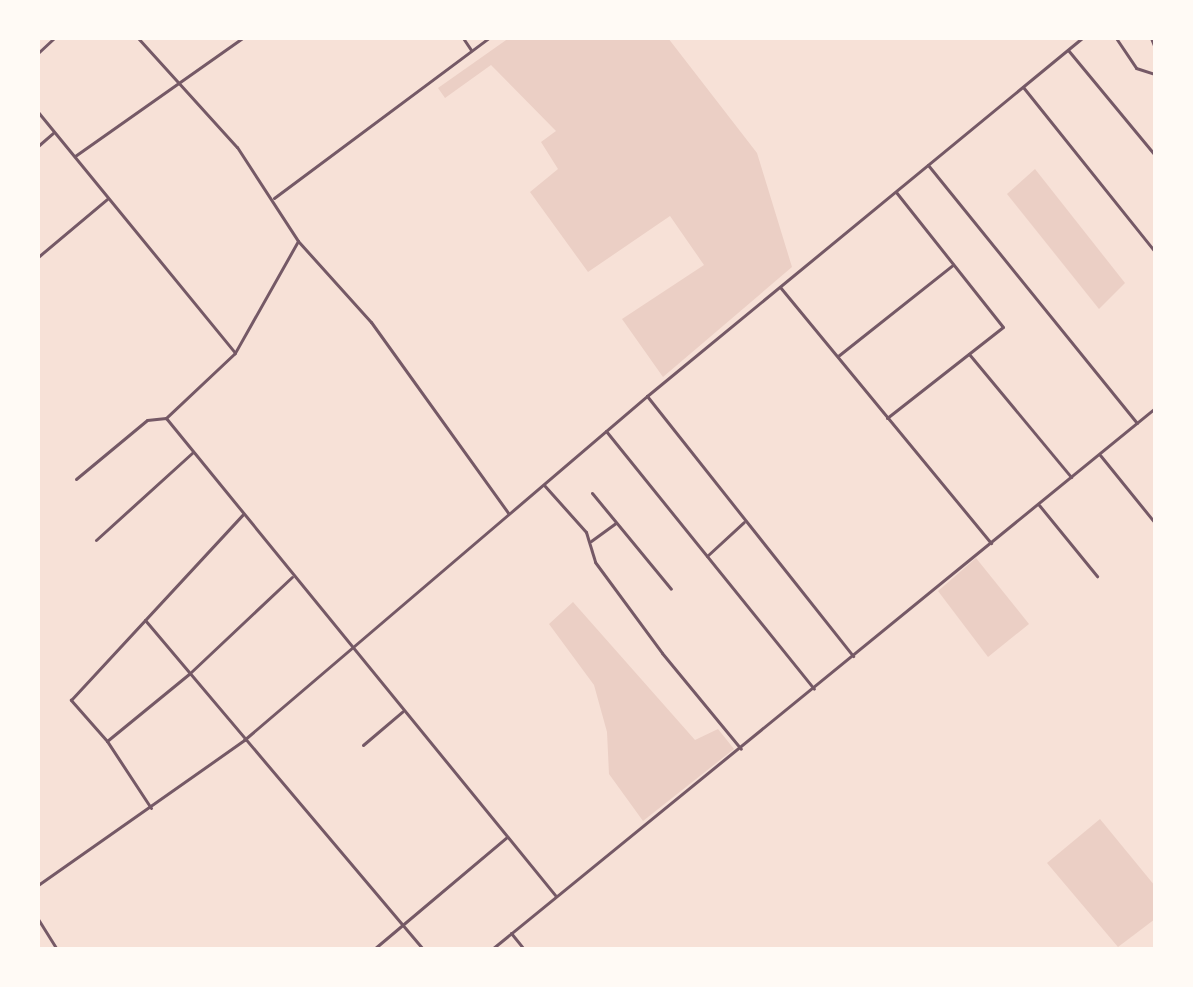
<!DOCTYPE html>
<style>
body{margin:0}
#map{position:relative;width:1193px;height:987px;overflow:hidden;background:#f7e1d7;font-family:"DM Sans",sans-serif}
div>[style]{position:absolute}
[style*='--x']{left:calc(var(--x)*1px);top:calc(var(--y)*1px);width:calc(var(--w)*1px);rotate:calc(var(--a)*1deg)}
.green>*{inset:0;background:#ebcfc5}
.minor>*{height:3px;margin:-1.5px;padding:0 1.5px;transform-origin:1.5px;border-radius:1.5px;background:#755966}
span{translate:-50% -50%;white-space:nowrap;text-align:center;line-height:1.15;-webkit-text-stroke:6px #fffaf5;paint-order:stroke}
.frame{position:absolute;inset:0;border:40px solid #fffaf5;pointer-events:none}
</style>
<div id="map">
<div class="green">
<div style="clip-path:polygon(509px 38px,668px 38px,757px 153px,792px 267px,663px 377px,622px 319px,704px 265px,670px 216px,588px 272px,530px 192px,558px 169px,541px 142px,556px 131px,491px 65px,445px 98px,438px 88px)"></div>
<div style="clip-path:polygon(1035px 169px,1125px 283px,1099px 309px,1007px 194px)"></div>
<div style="clip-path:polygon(976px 558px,1029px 624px,988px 657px,938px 591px)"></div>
<div style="clip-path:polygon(573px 602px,695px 740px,718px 729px,734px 749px,643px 821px,609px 774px,607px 732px,594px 685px,549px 624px)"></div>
<div style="clip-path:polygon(1100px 819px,1155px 886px,1155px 919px,1118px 947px,1047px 863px)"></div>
</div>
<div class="minor">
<div style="--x:138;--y:38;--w:147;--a:47.8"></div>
<div style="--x:237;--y:147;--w:112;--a:57"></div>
<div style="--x:298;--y:241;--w:109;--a:48"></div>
<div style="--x:371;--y:322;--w:235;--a:54.3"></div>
<div style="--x:463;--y:38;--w:14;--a:56"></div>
<div style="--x:1116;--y:38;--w:36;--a:56"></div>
<div style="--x:1136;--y:68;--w:20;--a:18"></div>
<div style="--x:1151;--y:38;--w:11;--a:68"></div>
<div style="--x:1068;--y:50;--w:136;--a:50.4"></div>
<div style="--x:38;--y:53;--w:22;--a:-43"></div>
<div style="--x:1023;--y:87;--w:211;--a:51.3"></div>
<div style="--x:38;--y:112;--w:311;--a:50.7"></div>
<div style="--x:38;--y:146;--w:20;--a:-41"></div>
<div style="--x:75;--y:156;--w:204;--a:-35.2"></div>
<div style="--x:928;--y:165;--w:332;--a:51"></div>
<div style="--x:274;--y:198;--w:268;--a:-36.7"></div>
<div style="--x:298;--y:241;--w:129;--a:119.4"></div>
<div style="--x:235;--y:353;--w:95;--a:136.7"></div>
<div style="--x:166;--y:418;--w:616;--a:50.8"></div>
<div style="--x:38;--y:257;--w:90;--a:-40"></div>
<div style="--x:780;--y:287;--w:332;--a:50.5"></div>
<div style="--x:969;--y:354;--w:160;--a:50.3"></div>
<div style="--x:838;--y:356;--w:147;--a:-38.4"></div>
<div style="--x:647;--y:396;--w:332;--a:51.6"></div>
<div style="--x:887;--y:418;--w:147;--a:-38.1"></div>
<div style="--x:1003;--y:327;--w:172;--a:-128.4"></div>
<div style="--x:606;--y:431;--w:331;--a:51.1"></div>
<div style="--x:1100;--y:455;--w:87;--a:51"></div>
<div style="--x:76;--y:479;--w:92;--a:-39.7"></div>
<div style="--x:147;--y:420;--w:19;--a:-6"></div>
<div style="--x:544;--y:485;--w:63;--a:48.2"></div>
<div style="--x:586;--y:532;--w:31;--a:73"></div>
<div style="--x:595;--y:562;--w:113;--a:53.6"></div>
<div style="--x:662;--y:653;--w:124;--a:50.5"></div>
<div style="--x:592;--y:493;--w:124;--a:50.5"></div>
<div style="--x:1039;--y:505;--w:92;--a:50.8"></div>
<div style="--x:96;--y:540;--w:131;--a:-42.2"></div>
<div style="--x:591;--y:541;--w:31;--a:-36"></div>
<div style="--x:707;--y:556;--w:50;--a:-42.6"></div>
<div style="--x:145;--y:620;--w:431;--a:49.8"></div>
<div style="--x:107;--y:741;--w:107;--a:-39.3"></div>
<div style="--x:190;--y:673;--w:140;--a:-43.3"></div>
<div style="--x:363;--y:745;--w:52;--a:-40.4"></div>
<div style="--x:151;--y:808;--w:80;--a:-123.3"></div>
<div style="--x:107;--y:741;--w:55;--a:-131.3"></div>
<div style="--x:71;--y:700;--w:253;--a:-47.2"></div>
<div style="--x:38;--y:885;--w:252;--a:-35.1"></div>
<div style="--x:244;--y:740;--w:530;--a:-40.48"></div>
<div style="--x:647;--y:396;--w:563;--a:-39.45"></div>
<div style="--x:38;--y:919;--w:36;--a:58"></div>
<div style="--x:511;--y:933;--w:21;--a:51"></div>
<div style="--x:374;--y:949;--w:174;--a:-40.1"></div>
<div style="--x:492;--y:949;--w:856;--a:-39.21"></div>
</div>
<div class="frame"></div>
</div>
